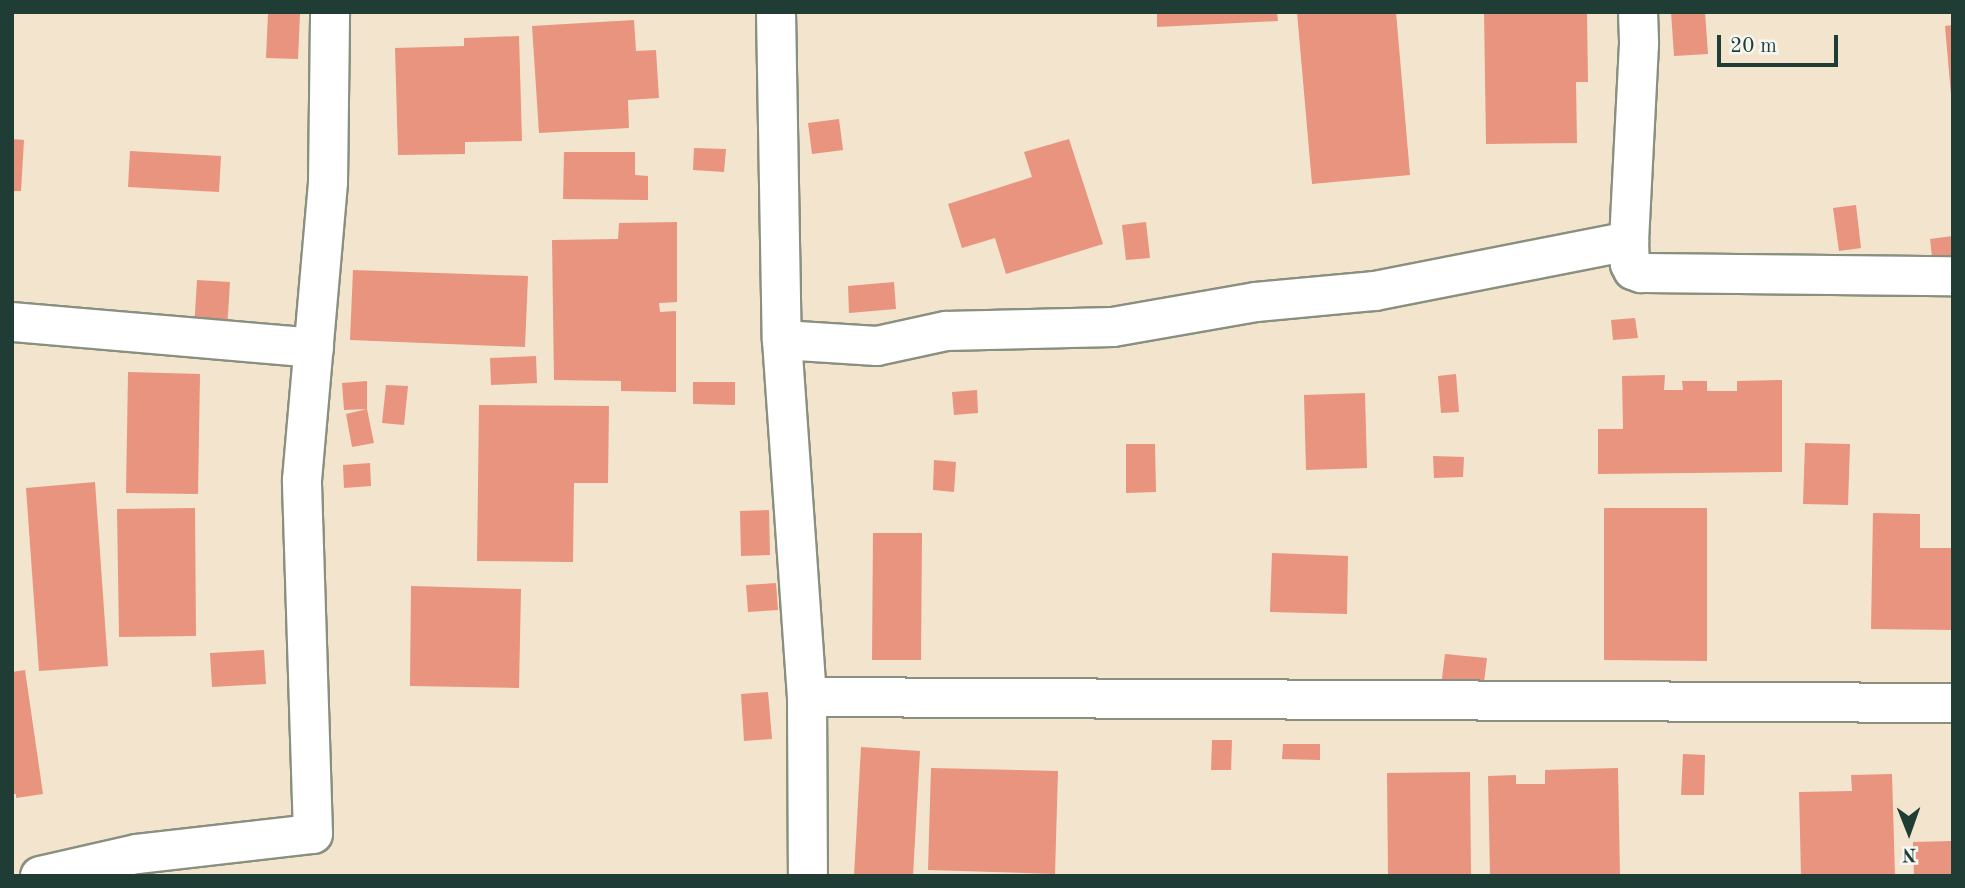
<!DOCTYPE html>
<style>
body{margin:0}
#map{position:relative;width:1965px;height:888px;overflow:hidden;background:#f3e4cd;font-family:"Old Standard TT",serif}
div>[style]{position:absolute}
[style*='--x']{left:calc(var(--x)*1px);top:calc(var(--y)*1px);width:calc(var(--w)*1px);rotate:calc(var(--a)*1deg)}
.building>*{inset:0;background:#e8947e}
.roads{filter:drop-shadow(2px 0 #899080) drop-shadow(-2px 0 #899080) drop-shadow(0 2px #899080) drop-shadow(0 -2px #899080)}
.minor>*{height:38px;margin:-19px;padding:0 19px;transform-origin:19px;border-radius:19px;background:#fff}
span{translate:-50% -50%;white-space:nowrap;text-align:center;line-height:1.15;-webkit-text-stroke:5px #f6f6f2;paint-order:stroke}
.frame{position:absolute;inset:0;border:14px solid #1f3d34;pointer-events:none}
.north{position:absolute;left:1874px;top:797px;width:70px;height:70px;-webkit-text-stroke:5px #f6f6f2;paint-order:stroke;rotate:179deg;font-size:19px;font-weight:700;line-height:28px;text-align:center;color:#1f3d34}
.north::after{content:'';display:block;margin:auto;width:24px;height:32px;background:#1f3d34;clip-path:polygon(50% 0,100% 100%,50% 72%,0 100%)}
.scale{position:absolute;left:1717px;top:35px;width:121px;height:32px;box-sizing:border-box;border:4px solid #1f3d34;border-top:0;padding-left:9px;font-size:21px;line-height:24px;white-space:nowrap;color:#1f3d34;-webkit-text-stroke:5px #f6f6f2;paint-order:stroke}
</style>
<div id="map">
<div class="building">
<div style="clip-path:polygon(1157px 12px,1277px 12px,1278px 21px,1157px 27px)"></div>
<div style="clip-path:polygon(1297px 12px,1396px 12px,1410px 175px,1312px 184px)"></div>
<div style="clip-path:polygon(1484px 12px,1587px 12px,1588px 82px,1576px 82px,1577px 143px,1486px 144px)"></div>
<div style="clip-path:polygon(1671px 12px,1705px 12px,1708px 54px,1674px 56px)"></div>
<div style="clip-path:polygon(268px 13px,300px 14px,298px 59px,266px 58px)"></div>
<div style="clip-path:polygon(634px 20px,636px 51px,656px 50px,659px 98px,628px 100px,629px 128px,539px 133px,532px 26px)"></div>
<div style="clip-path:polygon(1953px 25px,1953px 95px,1951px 95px,1945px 26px)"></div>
<div style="clip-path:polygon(519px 36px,522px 141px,465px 142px,465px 154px,398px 155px,395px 48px,464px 46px,464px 38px)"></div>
<div style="clip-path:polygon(839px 119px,843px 150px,812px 154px,808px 123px)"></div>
<div style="clip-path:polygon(12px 139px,24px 140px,21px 191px,12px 191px)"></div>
<div style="clip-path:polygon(1069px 139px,1103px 244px,1006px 274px,995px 238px,962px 248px,948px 204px,1032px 177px,1024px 152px)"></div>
<div style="clip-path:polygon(694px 148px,726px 149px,724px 172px,693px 170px)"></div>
<div style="clip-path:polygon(130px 151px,221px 156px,219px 192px,128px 187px)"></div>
<div style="clip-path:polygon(564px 152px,635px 152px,635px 175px,648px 176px,648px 200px,563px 199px)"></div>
<div style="clip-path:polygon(1856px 205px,1861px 248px,1839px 251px,1833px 208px)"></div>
<div style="clip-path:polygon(677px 222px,677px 302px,659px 303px,660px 312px,676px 311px,676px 392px,621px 391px,621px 381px,554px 380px,552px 240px,618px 239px,619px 223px)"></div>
<div style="clip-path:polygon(1146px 222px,1150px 258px,1126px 260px,1122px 225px)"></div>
<div style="clip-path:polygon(1953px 236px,1953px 264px,1933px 266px,1930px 239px)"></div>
<div style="clip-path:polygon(353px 270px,528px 276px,525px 347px,350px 340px)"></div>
<div style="clip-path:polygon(197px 280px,230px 282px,227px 330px,194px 329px)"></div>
<div style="clip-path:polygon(894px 282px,896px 309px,849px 313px,848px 286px)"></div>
<div style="clip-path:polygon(1635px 318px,1638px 338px,1613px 340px,1611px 320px)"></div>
<div style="clip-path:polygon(536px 356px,537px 383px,491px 385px,490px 358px)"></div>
<div style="clip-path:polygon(128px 372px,200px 374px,198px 494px,126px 493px)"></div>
<div style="clip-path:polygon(1456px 374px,1459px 412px,1441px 413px,1438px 376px)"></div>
<div style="clip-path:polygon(1665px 375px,1664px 390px,1683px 390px,1682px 381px,1707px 381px,1707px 391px,1737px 391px,1737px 381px,1782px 380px,1782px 472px,1598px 474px,1598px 429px,1623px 429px,1622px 376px)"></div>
<div style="clip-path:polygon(367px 381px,367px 409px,374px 443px,352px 447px,346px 414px,367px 409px,344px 410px,342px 383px)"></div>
<div style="clip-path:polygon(693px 382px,735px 382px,735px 405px,693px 404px)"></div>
<div style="clip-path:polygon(386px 385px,408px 386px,404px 425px,382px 423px)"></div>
<div style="clip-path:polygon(977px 390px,978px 413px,954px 415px,952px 392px)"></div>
<div style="clip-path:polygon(1365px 393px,1367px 468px,1306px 470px,1304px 395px)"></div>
<div style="clip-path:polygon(479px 405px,609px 406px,608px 483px,574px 483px,573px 562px,477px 561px)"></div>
<div style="clip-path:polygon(1805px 443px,1850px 444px,1848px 505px,1803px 504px)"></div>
<div style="clip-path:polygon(1126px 444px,1155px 444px,1156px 492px,1126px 493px)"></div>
<div style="clip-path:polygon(1433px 456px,1464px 457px,1463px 477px,1434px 478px)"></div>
<div style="clip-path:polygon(934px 460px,956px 462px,954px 492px,933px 490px)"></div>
<div style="clip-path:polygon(370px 463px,371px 486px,344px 488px,343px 465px)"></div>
<div style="clip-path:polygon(95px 482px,108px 666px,39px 671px,26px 488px)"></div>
<div style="clip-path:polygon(195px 508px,196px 636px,119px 637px,117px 509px)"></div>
<div style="clip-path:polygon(1604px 508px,1707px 508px,1707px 661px,1604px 660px)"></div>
<div style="clip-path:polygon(769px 510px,770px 555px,741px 556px,740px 511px)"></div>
<div style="clip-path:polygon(1873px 513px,1920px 514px,1920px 548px,1953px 548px,1953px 630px,1871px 629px)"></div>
<div style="clip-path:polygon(873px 533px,922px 533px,921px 660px,872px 660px)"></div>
<div style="clip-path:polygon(1272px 553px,1348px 556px,1347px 614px,1270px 612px)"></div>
<div style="clip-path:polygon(776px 583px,778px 610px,748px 612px,746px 585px)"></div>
<div style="clip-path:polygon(411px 586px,521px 589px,519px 688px,410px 686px)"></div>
<div style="clip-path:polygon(264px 650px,266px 684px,212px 687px,210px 653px)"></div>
<div style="clip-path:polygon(1445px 654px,1487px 658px,1483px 691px,1441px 686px)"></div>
<div style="clip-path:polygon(25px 670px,43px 794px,16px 798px,16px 794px,12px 794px,12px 672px)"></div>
<div style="clip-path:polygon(768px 692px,772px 739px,744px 741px,741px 694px)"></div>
<div style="clip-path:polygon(1212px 740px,1232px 740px,1231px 770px,1211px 770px)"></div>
<div style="clip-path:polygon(1283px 744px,1320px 744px,1320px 760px,1282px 759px)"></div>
<div style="clip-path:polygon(861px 747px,920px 751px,913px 876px,854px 876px)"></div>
<div style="clip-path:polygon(1683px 754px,1705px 755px,1704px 795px,1681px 795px)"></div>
<div style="clip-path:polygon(931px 768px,1058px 771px,1055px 874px,928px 870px)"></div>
<div style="clip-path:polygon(1618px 768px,1620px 876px,1490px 876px,1488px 776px,1516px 775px,1516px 784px,1545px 784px,1545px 770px)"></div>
<div style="clip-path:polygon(1470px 772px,1471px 876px,1388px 876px,1387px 773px)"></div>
<div style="clip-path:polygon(1892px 774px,1895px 876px,1801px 876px,1799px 792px,1852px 791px,1851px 775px)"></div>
<div style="clip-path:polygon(1953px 841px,1953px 876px,1914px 876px,1913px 842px)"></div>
</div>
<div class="roads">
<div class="minor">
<div style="--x:776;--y:12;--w:328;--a:89"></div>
<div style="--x:782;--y:340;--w:358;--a:86"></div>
<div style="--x:807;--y:697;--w:179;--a:89.7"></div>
<div style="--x:1638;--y:12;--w:32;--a:88"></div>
<div style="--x:1639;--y:44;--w:197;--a:92.9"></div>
<div style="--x:1629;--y:241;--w:23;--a:88"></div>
<div style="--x:1630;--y:264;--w:7;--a:63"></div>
<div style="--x:1633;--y:270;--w:9;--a:21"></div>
<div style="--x:1641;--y:273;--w:312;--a:0.6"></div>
<div style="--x:12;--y:322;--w:303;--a:4.9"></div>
<div style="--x:782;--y:340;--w:95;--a:3.6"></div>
<div style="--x:877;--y:346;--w:71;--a:-12.3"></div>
<div style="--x:946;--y:331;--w:167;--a:-1.4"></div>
<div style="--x:1113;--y:327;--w:145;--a:-9.9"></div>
<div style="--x:1256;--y:302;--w:120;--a:-5.3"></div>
<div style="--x:1375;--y:291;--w:259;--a:-11.1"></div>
<div style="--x:807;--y:697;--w:1146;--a:0.3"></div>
<div style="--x:40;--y:876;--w:99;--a:-12.8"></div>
<div style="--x:137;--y:854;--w:177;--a:-6.5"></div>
<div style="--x:313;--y:834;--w:354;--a:-91.8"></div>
<div style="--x:302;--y:480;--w:299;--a:-85"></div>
<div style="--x:328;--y:182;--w:170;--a:-89.3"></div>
</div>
</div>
<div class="frame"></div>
<div class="north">N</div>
<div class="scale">20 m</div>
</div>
